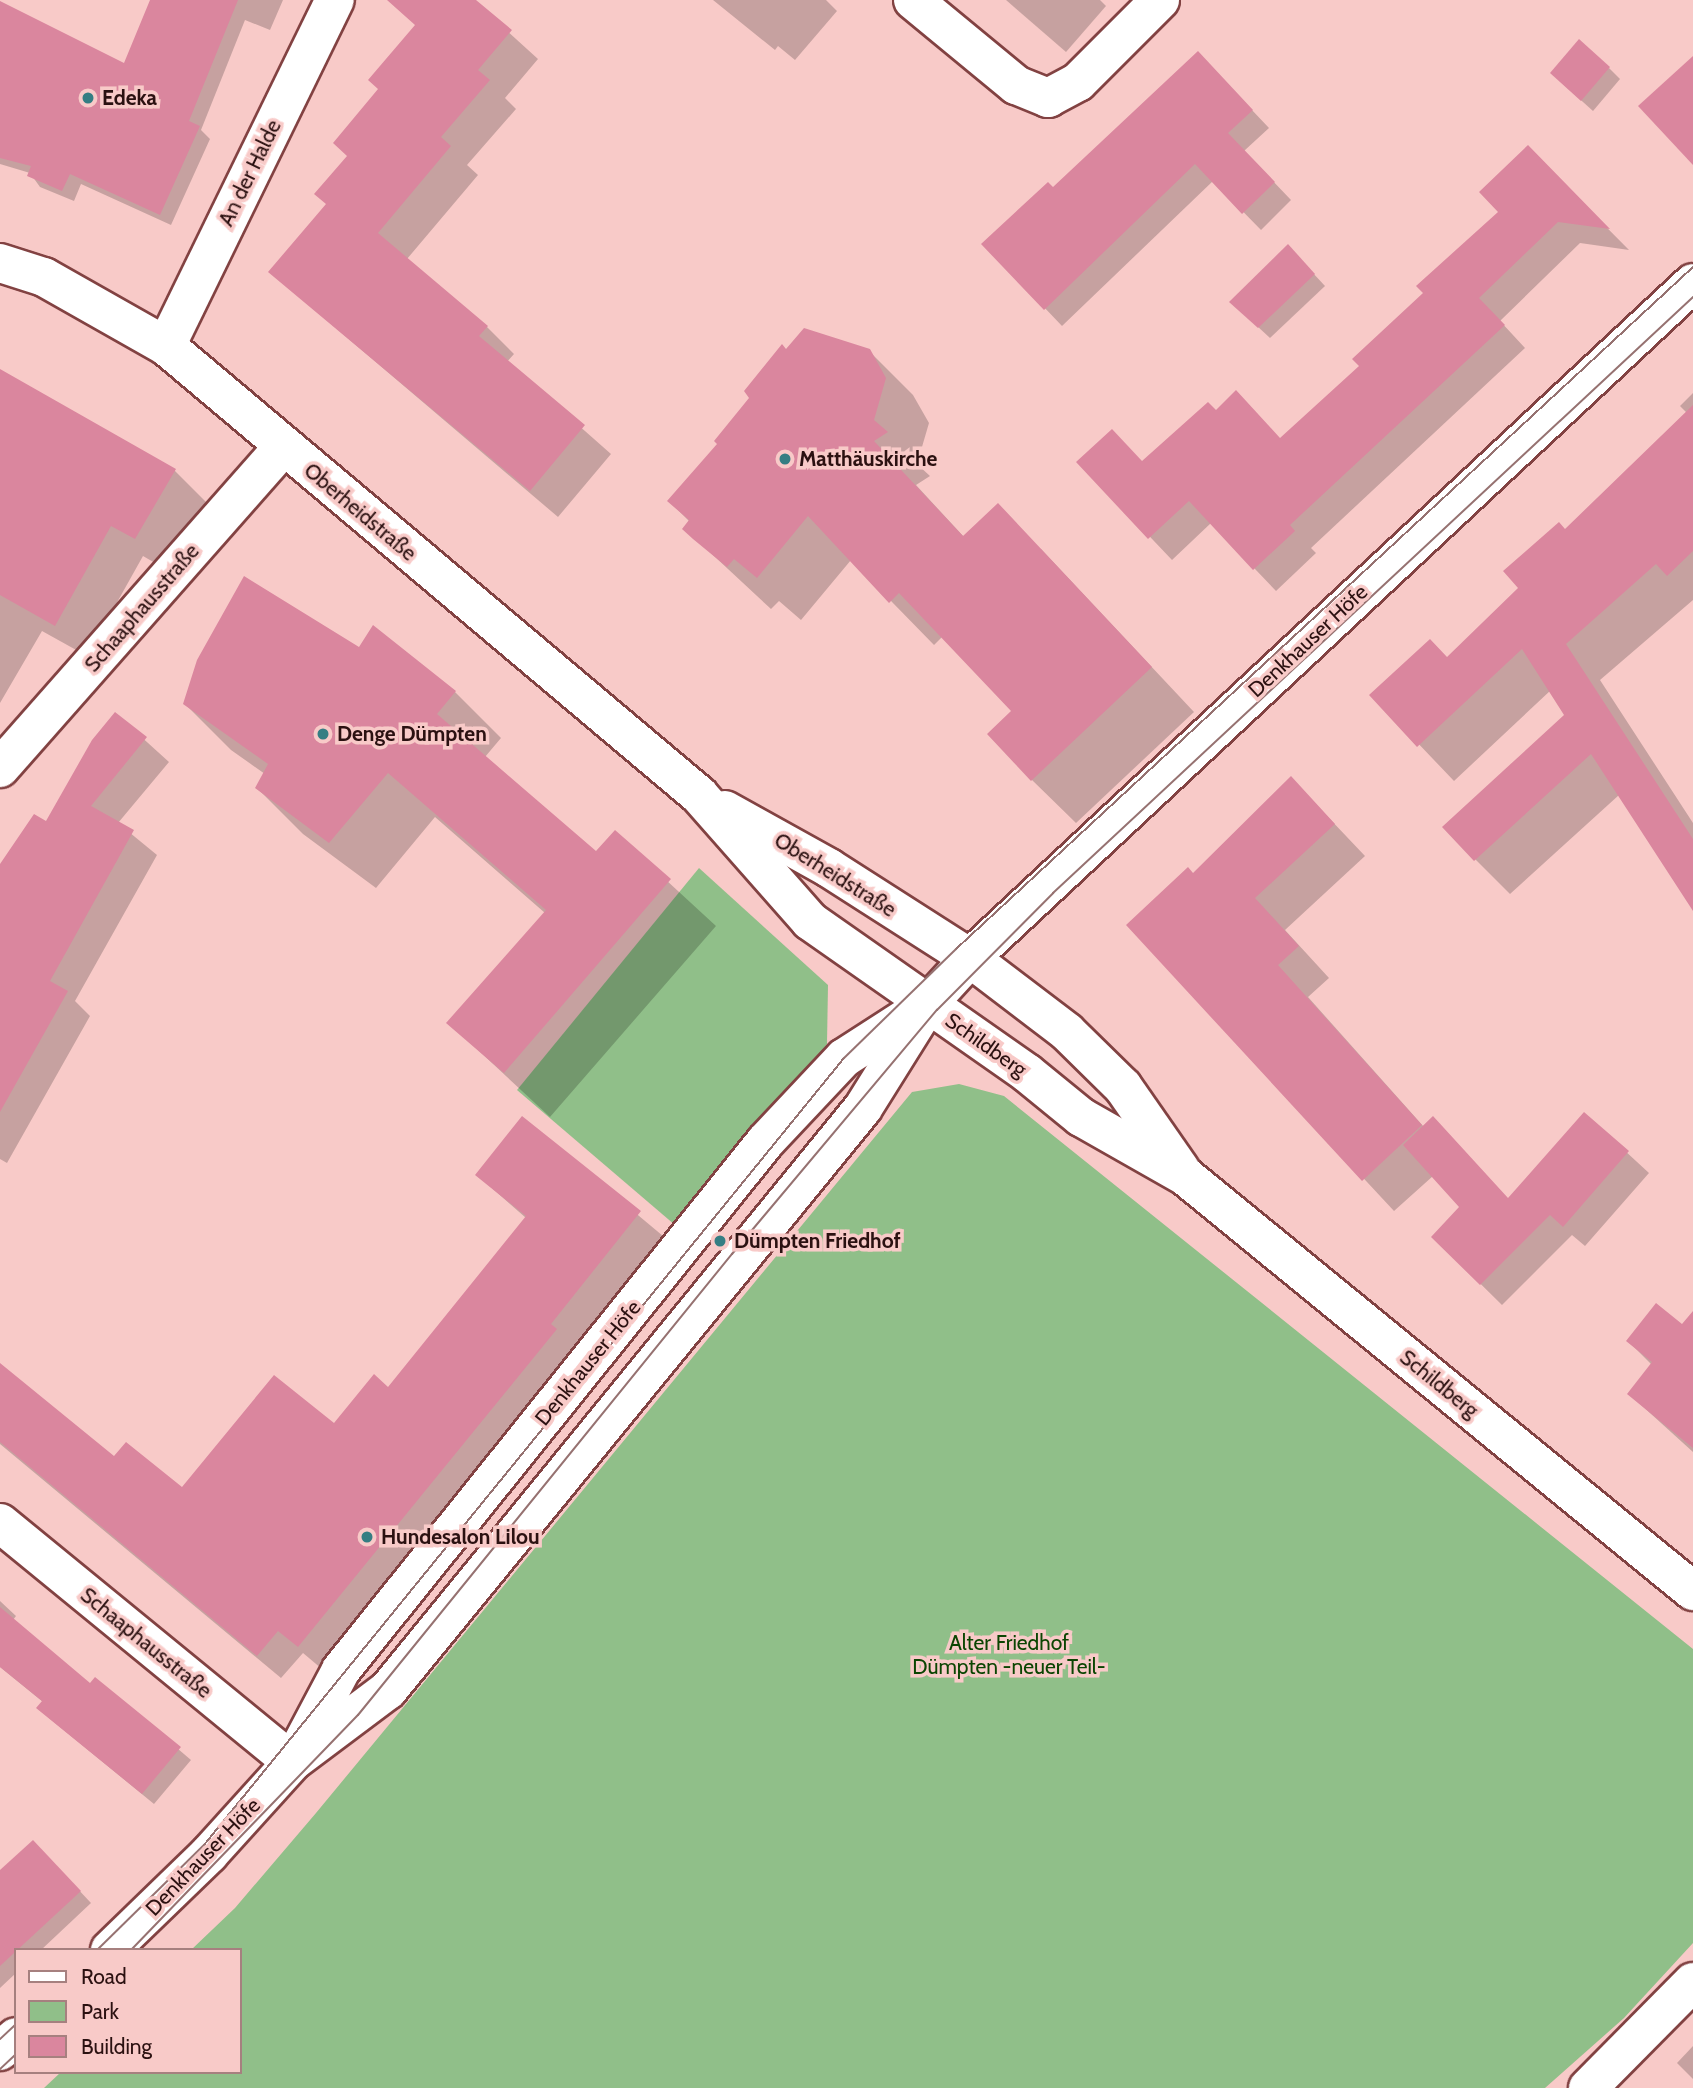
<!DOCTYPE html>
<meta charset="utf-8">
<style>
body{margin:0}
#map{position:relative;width:1693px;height:2088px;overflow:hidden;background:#f8cac8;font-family:Cabin,sans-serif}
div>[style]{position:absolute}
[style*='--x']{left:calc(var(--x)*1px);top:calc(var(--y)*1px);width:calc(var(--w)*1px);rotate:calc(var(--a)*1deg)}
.green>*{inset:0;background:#90bf89}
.shadow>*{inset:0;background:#0003}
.building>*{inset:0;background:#da869e}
.roads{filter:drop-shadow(2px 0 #824242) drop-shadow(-2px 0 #824242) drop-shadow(0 2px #824242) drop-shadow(0 -2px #824242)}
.minor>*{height:38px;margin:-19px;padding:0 19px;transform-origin:19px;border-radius:19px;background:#fff}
.tertiary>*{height:38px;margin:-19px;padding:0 19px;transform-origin:19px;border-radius:19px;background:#fff}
.tram>*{height:2px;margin:-1px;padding:0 1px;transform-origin:1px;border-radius:1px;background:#967271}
.dots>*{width:19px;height:19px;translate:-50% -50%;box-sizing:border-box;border:4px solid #f8cac8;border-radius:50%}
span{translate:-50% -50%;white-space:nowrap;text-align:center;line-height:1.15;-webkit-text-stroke:7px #f8cac8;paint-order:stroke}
.poi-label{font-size:21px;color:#2b1111;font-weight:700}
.left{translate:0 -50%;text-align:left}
.street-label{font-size:21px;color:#2b1111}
.park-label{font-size:21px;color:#0b4502}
.legend{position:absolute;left:14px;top:1948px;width:228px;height:126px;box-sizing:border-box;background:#f8cac8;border:2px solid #a6807f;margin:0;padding:9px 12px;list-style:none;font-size:21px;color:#2b1111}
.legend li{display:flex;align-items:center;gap:14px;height:35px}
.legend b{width:35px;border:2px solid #a6807f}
</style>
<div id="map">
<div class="green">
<div style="clip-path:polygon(699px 868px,828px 985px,827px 1044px,689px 1237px,517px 1090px)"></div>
<div style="clip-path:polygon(959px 1084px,1004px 1096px,1693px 1649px,1693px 1943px,1624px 2018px,1545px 2088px,44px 2088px,61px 2072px,240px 2072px,240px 1950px,191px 1950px,235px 1908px,316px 1813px,912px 1092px)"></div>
</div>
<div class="shadow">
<div style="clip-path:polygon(151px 0,283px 0,270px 30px,245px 20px,201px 130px,210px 139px,171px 225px,81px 184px,74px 201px,40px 187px,30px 173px,0 164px,0 5px,125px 66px)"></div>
<div style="clip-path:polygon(421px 0,473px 0,538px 59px,505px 98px,516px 109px,467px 165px,478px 175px,407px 259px,487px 327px,514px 354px,507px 362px,611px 454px,558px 517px,270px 272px,327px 205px,349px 156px,433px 38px)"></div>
<div style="clip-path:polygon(713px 0,826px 0,837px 11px,795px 60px,778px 46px,775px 50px)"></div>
<div style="clip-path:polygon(1006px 0,1100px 0,1106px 6px,1066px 52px)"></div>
<div style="clip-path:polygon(1609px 68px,1620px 79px,1593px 111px,1563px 84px)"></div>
<div style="clip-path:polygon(1215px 71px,1269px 128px,1244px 151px,1291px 200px,1261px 230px,1213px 181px,1062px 326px,984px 244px)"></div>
<div style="clip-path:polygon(1528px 148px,1629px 250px,1580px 243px,1500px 321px,1525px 348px,1311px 548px,1316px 553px,1276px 591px,1211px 523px,1172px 560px,1079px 462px,1143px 463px,1216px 412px,1281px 439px,1361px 366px,1501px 212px)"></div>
<div style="clip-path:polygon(1299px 258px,1325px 286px,1270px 338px,1243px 313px)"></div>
<div style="clip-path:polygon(787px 351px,869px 351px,913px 395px,929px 423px,917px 464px,930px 476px,916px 485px,964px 537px,1041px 549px,1194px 712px,1076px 823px,1032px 780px,1013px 711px,943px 636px,934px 645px,851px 560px,801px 620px,779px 601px,771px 609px,685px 529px,690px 522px,669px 501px,719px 444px)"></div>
<div style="clip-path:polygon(0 371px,174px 470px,206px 502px,167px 570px,143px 556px,87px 656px,42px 631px,0 703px)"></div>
<div style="clip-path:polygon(1693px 393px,1693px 600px,1600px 680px,1693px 823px,1693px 908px,1619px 795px,1510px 894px,1475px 859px,1567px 715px,1551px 690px,1454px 781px,1372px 695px,1447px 659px,1521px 588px,1565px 531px,1687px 413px,1680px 406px)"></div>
<div style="clip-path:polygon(374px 627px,455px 692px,501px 738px,485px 757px,597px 854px,615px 833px,716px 926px,550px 1117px,449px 1023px,545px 913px,435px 817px,376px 888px,303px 834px,257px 788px,265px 774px,231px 750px,185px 704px,359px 650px)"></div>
<div style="clip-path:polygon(116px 714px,169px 762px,118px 823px,157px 855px,75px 1001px,90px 1016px,7px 1163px,0 1159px,0 869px,47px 823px)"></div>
<div style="clip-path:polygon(1291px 778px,1365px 856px,1285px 930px,1329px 978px,1308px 997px,1424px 1127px,1509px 1200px,1585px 1114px,1649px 1173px,1585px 1246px,1572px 1235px,1502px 1305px,1433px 1237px,1461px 1207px,1433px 1176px,1394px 1211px,1128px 925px,1194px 875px)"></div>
<div style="clip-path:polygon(523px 1119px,663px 1236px,574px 1347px,579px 1353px,322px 1669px,303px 1653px,281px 1678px,0 1444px,0 1365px,115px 1458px,183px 1490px,334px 1425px,388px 1389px,526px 1218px,477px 1175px)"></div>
<div style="clip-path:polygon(1693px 1335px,1693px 1452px,1629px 1394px,1652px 1365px,1628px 1341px)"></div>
<div style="clip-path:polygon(0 1601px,16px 1616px,13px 1620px,90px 1686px,96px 1679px,191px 1760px,154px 1804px,49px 1718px,43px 1702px,0 1667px)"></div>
<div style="clip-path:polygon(44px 1853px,91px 1903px,41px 1950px,16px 1950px,16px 1973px,0 1988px,0 1872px)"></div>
<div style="clip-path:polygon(1693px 2046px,1693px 2079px,1677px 2063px)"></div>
</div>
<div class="building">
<div style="clip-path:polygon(150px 0,238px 0,189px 121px,200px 126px,160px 215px,70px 174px,62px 191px,27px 176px,31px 166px,0 158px,0 1px,124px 63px)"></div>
<div style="clip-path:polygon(387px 0,476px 0,512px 30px,478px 70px,490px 80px,441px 137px,451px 146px,378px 233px,488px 326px,479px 336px,585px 425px,530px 491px,268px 272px,326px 204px,314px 194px,347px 156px,333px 143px,378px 89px,368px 80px,415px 25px)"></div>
<div style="clip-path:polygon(1579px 39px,1610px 67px,1581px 101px,1550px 73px)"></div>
<div style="clip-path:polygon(1198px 51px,1253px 110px,1228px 133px,1275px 182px,1242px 214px,1195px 164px,1044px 310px,981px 244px,1048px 182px,1053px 187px)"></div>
<div style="clip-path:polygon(1693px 56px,1693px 165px,1638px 106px)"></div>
<div style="clip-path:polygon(1528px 145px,1610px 229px,1558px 222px,1479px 298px,1505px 325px,1290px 525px,1295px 531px,1253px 570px,1189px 501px,1148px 539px,1076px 462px,1112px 429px,1142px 461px,1208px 402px,1216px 410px,1236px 390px,1280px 438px,1359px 366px,1352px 359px,1423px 293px,1416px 286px,1498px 212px,1479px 192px)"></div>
<div style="clip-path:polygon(1288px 244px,1315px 274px,1258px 328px,1229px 302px)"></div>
<div style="clip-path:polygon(804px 328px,870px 349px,886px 378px,874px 420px,888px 432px,874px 441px,963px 536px,998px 503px,1152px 667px,1031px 781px,987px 734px,1011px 711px,899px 593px,889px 603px,808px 516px,757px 578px,734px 559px,727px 567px,693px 539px,682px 529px,689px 520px,667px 501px,717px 444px,714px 441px,749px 398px,744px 391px,782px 344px,786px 349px)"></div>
<div style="clip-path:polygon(0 369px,176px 469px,135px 539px,111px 526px,55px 626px,0 595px)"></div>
<div style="clip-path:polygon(1693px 405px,1693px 551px,1667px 576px,1656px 564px,1566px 644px,1693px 839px,1693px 911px,1591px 754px,1474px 861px,1442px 827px,1564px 715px,1522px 649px,1417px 747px,1369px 695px,1430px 639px,1447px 657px,1518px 588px,1503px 571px,1559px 522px,1565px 529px)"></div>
<div style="clip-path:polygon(244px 576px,359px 647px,373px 625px,456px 691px,437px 714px,596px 851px,615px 830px,671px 879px,504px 1073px,446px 1023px,546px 910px,388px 773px,329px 843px,255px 788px,268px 764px,183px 704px,197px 660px)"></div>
<div style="clip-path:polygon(115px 712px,147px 737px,91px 806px,134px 830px,50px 981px,68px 991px,0 1112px,0 864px,34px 814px,46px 821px,92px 740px)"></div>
<div style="clip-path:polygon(1291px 776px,1335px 824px,1255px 898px,1299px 946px,1278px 965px,1422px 1125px,1362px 1181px,1126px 925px,1188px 867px,1193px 873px)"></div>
<div style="clip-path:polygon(1584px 1112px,1629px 1151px,1563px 1227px,1550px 1215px,1480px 1285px,1431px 1237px,1459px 1207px,1403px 1145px,1433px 1116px,1508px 1198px)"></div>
<div style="clip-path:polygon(522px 1116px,641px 1211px,551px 1324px,557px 1329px,298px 1647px,278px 1631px,257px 1656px,0 1442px,0 1363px,114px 1456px,126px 1442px,182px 1487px,274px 1375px,334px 1423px,374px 1374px,388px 1387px,526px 1216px,475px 1175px)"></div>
<div style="clip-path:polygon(1656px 1303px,1682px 1324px,1693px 1311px,1693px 1448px,1627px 1394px,1652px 1362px,1626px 1341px)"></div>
<div style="clip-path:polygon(0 1607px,90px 1683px,95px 1677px,181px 1747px,142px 1794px,36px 1708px,42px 1701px,0 1667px)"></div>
<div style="clip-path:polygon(33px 1840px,81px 1891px,0 1966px,0 1870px)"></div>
</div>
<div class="roads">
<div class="minor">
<div style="--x:913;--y:0;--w:134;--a:39.5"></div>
<div style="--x:1016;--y:85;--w:35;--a:22"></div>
<div style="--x:1048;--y:98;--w:34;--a:-28"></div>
<div style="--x:1078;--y:82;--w:116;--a:-45"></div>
<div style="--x:166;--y:346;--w:385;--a:-64"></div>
<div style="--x:0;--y:768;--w:428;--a:-48.6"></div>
<div style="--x:0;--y:1523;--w:377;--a:39.3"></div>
<div style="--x:1588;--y:2088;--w:149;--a:-45.3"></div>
</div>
<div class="tertiary">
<div style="--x:0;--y:263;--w:46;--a:17.7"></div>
<div style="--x:44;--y:277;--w:140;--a:29.5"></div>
<div style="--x:166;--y:346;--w:697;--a:40.11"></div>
<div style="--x:699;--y:795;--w:168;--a:48.6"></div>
<div style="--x:810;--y:921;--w:265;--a:35"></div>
<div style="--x:1027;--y:1073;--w:70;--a:39.2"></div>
<div style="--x:1081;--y:1117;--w:120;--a:29.6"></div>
<div style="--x:1185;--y:1176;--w:656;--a:39.25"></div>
<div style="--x:725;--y:810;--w:119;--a:29.1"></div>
<div style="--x:829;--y:868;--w:167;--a:32.6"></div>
<div style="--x:970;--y:958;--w:122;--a:37.3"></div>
<div style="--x:1067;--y:1032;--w:78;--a:44.5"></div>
<div style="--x:1123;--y:1087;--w:100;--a:55.2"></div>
<div style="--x:295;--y:1757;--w:98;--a:-62.1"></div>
<div style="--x:341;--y:1670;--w:677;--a:-51.23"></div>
<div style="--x:765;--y:1142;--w:115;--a:-46.8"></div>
<div style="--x:844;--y:1058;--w:85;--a:-32.9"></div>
<div style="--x:110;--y:1950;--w:138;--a:-44.1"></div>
<div style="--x:209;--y:1854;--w:124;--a:-47.9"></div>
<div style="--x:292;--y:1762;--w:120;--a:-36.9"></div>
<div style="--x:388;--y:1690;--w:751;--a:-50.78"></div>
<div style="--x:863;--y:1108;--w:123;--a:-58"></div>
<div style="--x:928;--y:1004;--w:62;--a:-47.6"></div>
<div style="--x:970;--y:958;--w:989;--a:-43.03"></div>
<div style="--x:0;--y:2051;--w:21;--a:-41"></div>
</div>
</div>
<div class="tram">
<div style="--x:97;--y:1950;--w:150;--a:-44.5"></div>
<div style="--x:204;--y:1845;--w:1014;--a:-50.88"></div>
<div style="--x:844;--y:1058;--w:156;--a:-44.2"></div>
<div style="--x:956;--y:949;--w:1004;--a:-42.78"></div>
<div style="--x:131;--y:1950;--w:327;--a:-46"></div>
<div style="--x:358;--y:1715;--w:594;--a:-50.95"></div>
<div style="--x:732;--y:1254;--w:319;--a:-50"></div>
<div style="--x:937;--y:1010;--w:165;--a:-45.2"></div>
<div style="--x:1053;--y:893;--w:875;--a:-42.96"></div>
<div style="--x:0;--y:2039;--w:22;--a:-43"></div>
<div style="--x:0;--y:2069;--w:22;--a:-43"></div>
</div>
<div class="dots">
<div style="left:88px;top:98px;background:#357e83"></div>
<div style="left:785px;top:459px;background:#357e83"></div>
<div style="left:323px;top:734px;background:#357e83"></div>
<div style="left:720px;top:1241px;background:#357e83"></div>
<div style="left:367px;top:1537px;background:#357e83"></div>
</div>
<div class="poi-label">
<span class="left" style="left:102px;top:98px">Edeka</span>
<span class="left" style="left:799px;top:459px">Matthäuskirche</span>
<span class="left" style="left:337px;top:734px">Denge Dümpten</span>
<span class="left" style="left:734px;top:1241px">Dümpten Friedhof</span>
<span class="left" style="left:381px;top:1537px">Hundesalon Lilou</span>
</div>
<div class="street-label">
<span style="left:250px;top:173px;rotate:-64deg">An der Halde</span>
<span style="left:360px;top:512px;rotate:40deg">Oberheidstraße</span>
<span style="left:142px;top:608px;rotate:-49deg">Schaaphausstraße</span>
<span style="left:1308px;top:641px;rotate:-43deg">Denkhauser Höfe</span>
<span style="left:835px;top:875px;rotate:32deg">Oberheidstraße</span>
<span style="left:986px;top:1045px;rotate:35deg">Schildberg</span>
<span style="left:588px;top:1363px;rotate:-51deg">Denkhauser Höfe</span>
<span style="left:1439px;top:1384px;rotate:39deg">Schildberg</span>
<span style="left:146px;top:1643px;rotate:39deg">Schaaphausstraße</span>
<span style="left:203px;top:1857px;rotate:-46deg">Denkhauser Höfe</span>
</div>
<div class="park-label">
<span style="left:1009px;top:1655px">Alter Friedhof<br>Dümpten -neuer Teil-</span>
</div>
<ul class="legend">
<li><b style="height:9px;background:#fff"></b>Road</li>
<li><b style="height:19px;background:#90bf89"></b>Park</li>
<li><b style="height:19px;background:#da869e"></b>Building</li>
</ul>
</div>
